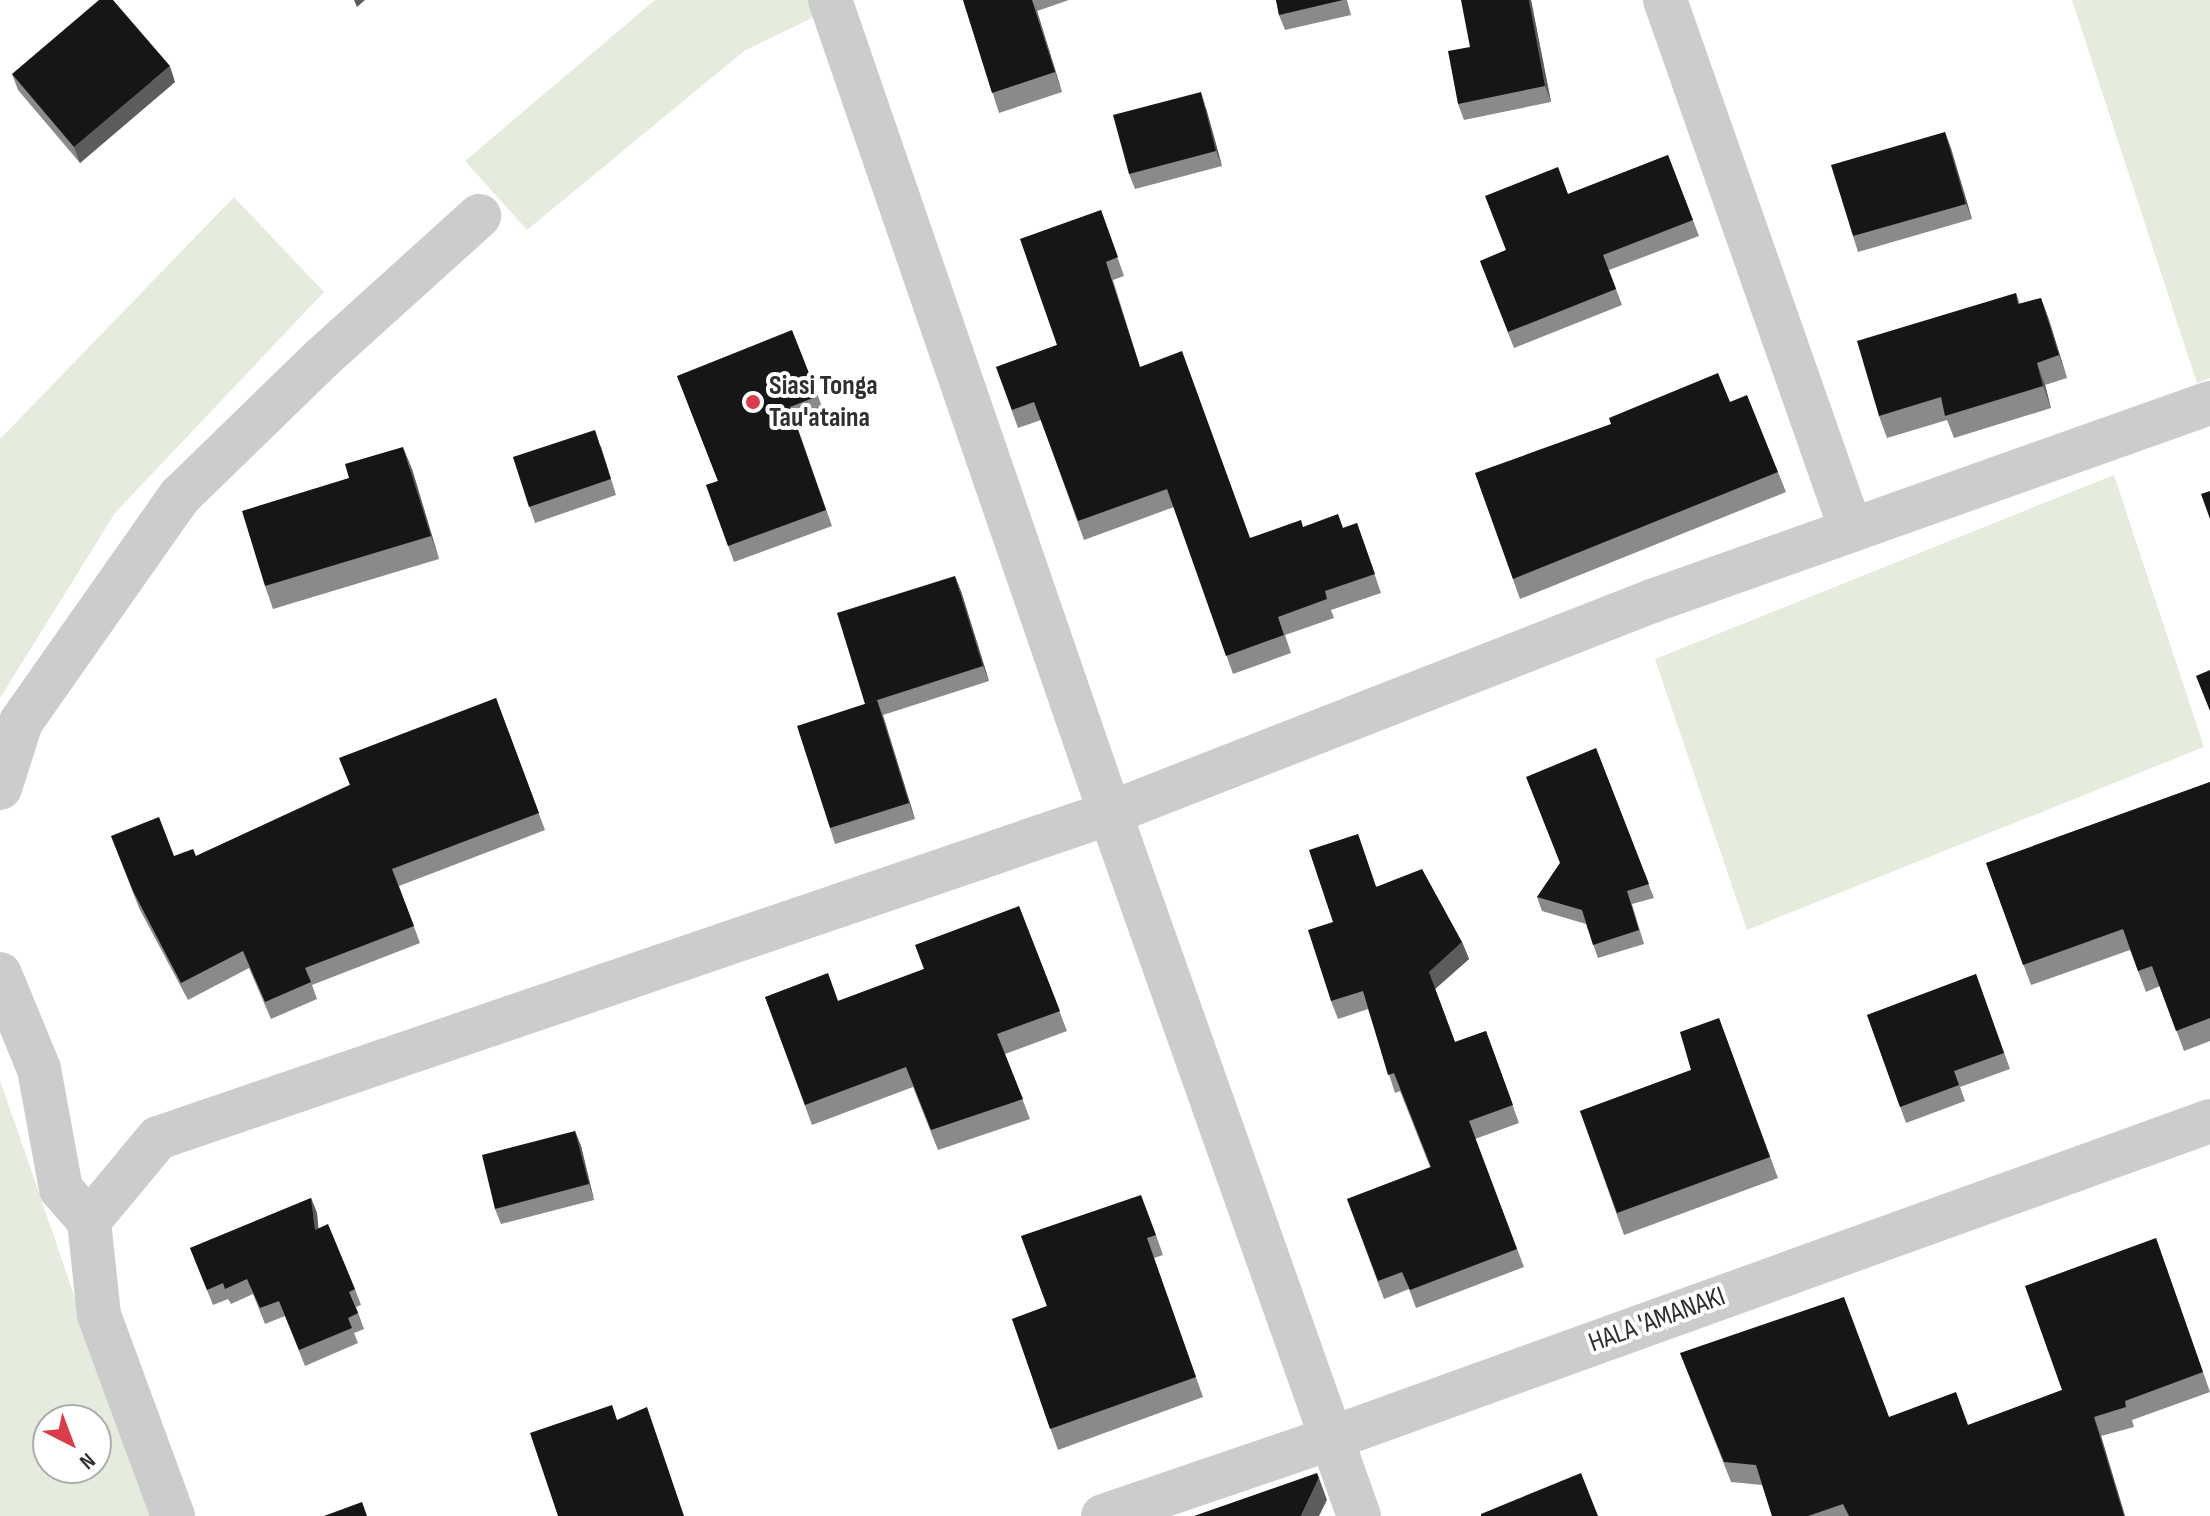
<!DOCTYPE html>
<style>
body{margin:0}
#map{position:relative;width:2210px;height:1516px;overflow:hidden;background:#fff;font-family:"Sofia Sans Condensed",sans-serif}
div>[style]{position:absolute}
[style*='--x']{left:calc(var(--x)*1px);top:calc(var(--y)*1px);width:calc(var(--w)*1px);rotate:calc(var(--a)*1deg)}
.green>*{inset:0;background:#e5ebdd}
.minor>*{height:44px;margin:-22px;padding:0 22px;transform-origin:22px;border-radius:22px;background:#ccc}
.wall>*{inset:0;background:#8a8a8a}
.shaded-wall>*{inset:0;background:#5c5c5c}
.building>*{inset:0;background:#161616}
.dots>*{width:22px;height:22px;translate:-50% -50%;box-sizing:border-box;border:4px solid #fff;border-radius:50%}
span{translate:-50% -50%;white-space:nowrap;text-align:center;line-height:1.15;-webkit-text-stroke:8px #fff;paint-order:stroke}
.poi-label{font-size:28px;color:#2f2f2f;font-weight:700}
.left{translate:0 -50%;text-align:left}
.street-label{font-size:28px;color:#2f2f2f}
.north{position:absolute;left:32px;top:1404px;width:80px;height:80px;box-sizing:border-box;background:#fff;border:2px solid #acacac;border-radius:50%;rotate:138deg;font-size:22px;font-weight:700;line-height:32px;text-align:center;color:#2f2f2f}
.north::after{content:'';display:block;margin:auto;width:28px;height:36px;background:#d93d49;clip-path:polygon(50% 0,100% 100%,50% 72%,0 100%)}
</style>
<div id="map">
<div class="green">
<div style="clip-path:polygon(655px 0,849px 0,744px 51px,527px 230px,465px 161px)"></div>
<div style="clip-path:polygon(2072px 0,2210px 0,2210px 378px,2197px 383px)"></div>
<div style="clip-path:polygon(234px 197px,324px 292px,115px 513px,0 698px,0 439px)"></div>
<div style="clip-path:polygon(2114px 475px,2204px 747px,1747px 930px,1655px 659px)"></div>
<div style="clip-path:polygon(evenodd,0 1081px,18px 1132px,150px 1516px,0 1516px,0 1081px,48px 1420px,96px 1420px,96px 1468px,48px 1468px,48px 1420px)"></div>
</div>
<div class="minor">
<div style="--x:830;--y:0;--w:860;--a:71"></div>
<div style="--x:1110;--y:813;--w:746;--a:70.5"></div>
<div style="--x:1665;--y:0;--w:562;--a:70.66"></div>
<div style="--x:0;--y:788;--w:69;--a:-72.3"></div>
<div style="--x:21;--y:722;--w:276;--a:-54.9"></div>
<div style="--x:180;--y:496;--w:198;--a:-44.2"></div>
<div style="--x:322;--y:358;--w:212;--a:-42.1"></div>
<div style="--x:0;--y:974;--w:103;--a:67.7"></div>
<div style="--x:39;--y:1069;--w:122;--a:79.6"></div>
<div style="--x:61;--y:1189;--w:43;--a:48.8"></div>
<div style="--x:173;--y:1516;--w:214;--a:-110.2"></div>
<div style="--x:99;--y:1315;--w:95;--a:-96.1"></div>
<div style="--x:89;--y:1221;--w:108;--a:-50.3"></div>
<div style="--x:158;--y:1138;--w:1006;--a:-18.85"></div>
<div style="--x:1110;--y:813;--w:582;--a:-21.36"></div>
<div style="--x:1652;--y:601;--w:592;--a:-19.54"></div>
<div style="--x:1103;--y:1516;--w:242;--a:-18.8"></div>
<div style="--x:1332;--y:1438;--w:933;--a:-19.85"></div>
</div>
<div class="wall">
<div style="clip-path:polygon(963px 0,1069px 0,1037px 11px,1062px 92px,999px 113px)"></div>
<div style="clip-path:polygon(1276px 0,1347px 0,1351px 15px,1285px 30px,1279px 15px)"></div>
<div style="clip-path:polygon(1531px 0,1551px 102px,1464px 120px,1458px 104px,1470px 47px)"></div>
<div style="clip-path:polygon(12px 74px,175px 82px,80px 163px,18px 90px)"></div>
<div style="clip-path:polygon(1206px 108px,1222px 166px,1135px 189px,1129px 174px)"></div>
<div style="clip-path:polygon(1945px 132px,1972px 219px,1858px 252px,1853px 236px)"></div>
<div style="clip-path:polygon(1668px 155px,1699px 236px,1609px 270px,1622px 305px,1514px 348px,1480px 261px,1506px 250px,1568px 194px)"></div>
<div style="clip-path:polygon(1101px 210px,1124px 276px,1113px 280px,1140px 367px,1250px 538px,1303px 527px,1343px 528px,1357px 523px,1381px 593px,1331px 610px,1334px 618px,1285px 635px,1291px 653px,1233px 674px,1174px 507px,1084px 540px,1041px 420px,1018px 428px,996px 367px,1057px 345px)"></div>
<div style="clip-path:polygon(2016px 293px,2020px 304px,2041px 298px,2049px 320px,2067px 378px,2045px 385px,2051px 408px,1954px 438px,1947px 420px,1887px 438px,1879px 416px)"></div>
<div style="clip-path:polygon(677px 376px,818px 396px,824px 412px,796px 423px,832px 526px,734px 562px,706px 485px,718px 481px)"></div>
<div style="clip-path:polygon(601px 446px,616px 495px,535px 523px,513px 457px)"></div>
<div style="clip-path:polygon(412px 469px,439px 559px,273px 609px,265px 586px)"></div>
<div style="clip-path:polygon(1778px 472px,1786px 492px,1520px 599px,1475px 473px)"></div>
<div style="clip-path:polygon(961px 591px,989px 681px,883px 715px,915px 819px,835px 844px,830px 828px,865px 704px)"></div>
<div style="clip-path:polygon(496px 698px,545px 830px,399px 886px,420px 943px,312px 985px,317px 999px,271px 1019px,249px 968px,188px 1000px,139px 908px,111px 836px,174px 856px,196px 856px,349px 785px)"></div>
<div style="clip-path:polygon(1596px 748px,1654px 898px,1632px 904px,1644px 944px,1598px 958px,1586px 924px,1542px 911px,1537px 897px,1560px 863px)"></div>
<div style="clip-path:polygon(2210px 782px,2210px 1041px,2184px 1051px,2160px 986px,2146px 992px,2130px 950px,2031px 985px,1986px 863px)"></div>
<div style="clip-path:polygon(1358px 834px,1376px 886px,1462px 942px,1469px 959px,1435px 989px,1455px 1042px,1486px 1031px,1519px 1123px,1475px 1139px,1524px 1267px,1416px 1308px,1409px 1289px,1384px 1299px,1347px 1199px,1430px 1167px,1400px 1091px,1395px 1093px,1368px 1009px,1338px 1019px,1331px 1001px,1333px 922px)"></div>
<div style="clip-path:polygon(1019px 906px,1067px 1031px,1005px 1054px,1030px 1119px,938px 1150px,913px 1087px,812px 1125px,765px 997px,838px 1001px,924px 969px)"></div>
<div style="clip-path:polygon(1976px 974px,2010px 1069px,1960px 1087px,1965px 1101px,1906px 1123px,1867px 1015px)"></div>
<div style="clip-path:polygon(1719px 1018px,1778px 1178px,1624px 1235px,1580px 1111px,1691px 1070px)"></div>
<div style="clip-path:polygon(575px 1131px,581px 1146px,594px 1200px,501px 1224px,495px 1209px)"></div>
<div style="clip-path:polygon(311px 1198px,317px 1213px,318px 1228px,355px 1289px,361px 1305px,356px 1307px,364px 1329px,354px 1333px,358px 1343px,305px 1366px,285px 1316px,265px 1324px,253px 1294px,231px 1304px,228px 1299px,213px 1305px,190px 1248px)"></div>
<div style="clip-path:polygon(1156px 1235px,1163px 1255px,1154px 1258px,1203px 1397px,1058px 1450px,1012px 1319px,1047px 1306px,1021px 1236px)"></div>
<div style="clip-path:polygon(2156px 1238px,2210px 1392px,2132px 1420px,2134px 1427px,2101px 1436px,2125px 1516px,1772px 1516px,1762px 1485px,1731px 1482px,1680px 1353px,1889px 1417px,1968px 1425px,2062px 1390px)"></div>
</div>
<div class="shaded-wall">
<div style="clip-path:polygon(354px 0,365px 0,357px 7px)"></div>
<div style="clip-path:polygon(1033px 0,1037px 11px,1062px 92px,1055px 72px)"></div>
<div style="clip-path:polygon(1529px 0,1531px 0,1551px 102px,1545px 86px)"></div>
<div style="clip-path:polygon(170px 66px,175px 82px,80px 163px,74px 147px)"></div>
<div style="clip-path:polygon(1201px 92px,1206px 108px,1222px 166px,1216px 151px)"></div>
<div style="clip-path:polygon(1945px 132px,1951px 148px,1972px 219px,1966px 204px)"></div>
<div style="clip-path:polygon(2041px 298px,2049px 320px,2067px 378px,2059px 355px)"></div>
<div style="clip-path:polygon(2037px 363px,2045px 385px,2051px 408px,2043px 386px)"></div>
<div style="clip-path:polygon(403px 447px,412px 469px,439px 559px,431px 536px)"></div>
<div style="clip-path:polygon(955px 576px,961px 591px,989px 681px,983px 666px)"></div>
<div style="clip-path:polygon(877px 700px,883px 716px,915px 819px,909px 803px)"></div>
<div style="clip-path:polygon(1462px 942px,1469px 959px,1435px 989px,1429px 972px)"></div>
<div style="clip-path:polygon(575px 1131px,581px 1146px,594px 1200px,589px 1184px)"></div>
<div style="clip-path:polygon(311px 1198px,317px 1213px,320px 1245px,315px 1230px)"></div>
<div style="clip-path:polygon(2094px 1417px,2101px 1436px,2125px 1516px,2124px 1516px)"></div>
<div style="clip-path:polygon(1319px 1478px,1327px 1500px,1319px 1516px,1301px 1516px)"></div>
</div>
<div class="building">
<div style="clip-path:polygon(99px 0,113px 0,170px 66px,74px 147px,12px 74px)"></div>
<div style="clip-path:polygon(963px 0,1032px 0,1055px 72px,992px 93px)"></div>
<div style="clip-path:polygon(1276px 0,1343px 0,1279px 15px)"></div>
<div style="clip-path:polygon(1461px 0,1529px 0,1545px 86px,1458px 104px,1448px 51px,1470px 47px)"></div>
<div style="clip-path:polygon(1201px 92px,1216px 151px,1129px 174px,1113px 115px)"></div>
<div style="clip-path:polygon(1945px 132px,1966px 204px,1853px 236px,1831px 165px)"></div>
<div style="clip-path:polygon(1668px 155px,1693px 220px,1603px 255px,1616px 289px,1508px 332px,1480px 261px,1506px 250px,1485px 196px,1558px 167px,1568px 194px)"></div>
<div style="clip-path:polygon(1101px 210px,1118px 257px,1106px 262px,1140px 367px,1182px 351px,1250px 538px,1301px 520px,1303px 527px,1338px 514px,1343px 528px,1357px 523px,1375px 574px,1325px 591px,1327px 599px,1278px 617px,1284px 635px,1226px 656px,1167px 489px,1078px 521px,1034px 402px,1012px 410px,996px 367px,1057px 345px,1020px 239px)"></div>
<div style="clip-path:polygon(2016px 293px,2018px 304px,2041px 298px,2059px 355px,2037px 363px,2043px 386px,1945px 416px,1941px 397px,1879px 416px,1857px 341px)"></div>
<div style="clip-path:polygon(792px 330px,818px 396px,790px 407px,826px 510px,728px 546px,706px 485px,718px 481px,677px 376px)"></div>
<div style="clip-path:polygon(1718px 373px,1730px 402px,1747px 395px,1778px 472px,1513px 579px,1475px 473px,1611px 424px,1609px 418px)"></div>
<div style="clip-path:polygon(595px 430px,611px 479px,529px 507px,513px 457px)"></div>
<div style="clip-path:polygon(403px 447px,431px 536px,265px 586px,242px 511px,349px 478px,345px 464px)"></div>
<div style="clip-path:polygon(2210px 491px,2210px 519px,2201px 494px)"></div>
<div style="clip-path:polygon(955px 576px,983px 666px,865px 704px,837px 613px)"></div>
<div style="clip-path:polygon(2210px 670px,2210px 711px,2196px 676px)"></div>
<div style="clip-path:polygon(496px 698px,539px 813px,392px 869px,414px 926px,305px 968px,311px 982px,265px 1002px,243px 951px,181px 983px,133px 891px,111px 836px,159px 817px,174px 856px,193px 849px,196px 856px,350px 785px,339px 758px)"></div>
<div style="clip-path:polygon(877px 700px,909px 803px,830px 828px,797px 726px)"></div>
<div style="clip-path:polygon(1596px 748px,1649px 884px,1627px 891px,1639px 930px,1593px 945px,1582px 910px,1537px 897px,1560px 863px,1526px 777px)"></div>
<div style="clip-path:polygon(2210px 782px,2210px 1018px,2176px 1031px,2152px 966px,2138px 971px,2123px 929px,2023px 965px,1986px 863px)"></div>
<div style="clip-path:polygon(1358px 834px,1376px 887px,1422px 869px,1462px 942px,1429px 972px,1455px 1042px,1486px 1031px,1513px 1105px,1469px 1121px,1517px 1249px,1410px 1290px,1402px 1272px,1378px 1281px,1347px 1199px,1431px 1167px,1394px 1073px,1388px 1075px,1363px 991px,1331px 1001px,1308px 930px,1333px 922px,1309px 850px)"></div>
<div style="clip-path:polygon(1019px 906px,1060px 1011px,997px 1034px,1023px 1099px,931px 1130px,906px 1067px,805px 1105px,765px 997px,828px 973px,838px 1001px,924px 969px,915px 945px)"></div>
<div style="clip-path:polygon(1976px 974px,2004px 1053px,1954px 1071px,1959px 1085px,1900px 1107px,1867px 1015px)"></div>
<div style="clip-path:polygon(1719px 1018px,1770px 1157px,1617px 1213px,1580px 1111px,1691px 1070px,1680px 1032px)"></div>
<div style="clip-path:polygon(575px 1131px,589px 1184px,495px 1209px,482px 1155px)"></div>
<div style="clip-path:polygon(1141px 1195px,1156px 1235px,1147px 1238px,1196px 1377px,1050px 1429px,1012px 1319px,1047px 1306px,1021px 1236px)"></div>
<div style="clip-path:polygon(311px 1198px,315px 1230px,328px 1224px,355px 1289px,349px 1292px,358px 1313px,348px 1318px,352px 1328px,299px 1350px,279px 1301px,260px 1308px,247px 1279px,225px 1289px,223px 1283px,207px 1290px,190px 1248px)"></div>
<div style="clip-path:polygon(2156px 1238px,2203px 1372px,2125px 1401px,2126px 1407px,2094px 1417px,2124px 1516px,1849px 1516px,1843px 1504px,1808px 1516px,1772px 1516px,1756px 1465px,1724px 1462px,1680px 1353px,1844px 1297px,1889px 1417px,1956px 1392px,1968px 1425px,2062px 1390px,2025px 1286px)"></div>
<div style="clip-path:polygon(612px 1405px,617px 1420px,647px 1407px,684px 1516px,558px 1516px,530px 1433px)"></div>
<div style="clip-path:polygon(1317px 1473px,1319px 1478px,1301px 1516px,1194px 1516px)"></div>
<div style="clip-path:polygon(1581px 1473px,1598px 1516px,1481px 1516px,1481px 1514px)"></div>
<div style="clip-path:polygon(362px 1502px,367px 1516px,324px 1516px)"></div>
</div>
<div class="dots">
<div style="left:753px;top:402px;background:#d93d49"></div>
</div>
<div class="poi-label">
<span class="left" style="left:769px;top:402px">Siasi Tonga<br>Tau'ataina</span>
</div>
<div class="street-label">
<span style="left:1657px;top:1320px;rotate:-20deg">HALA 'AMANAKI</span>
</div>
<div class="north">N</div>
</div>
